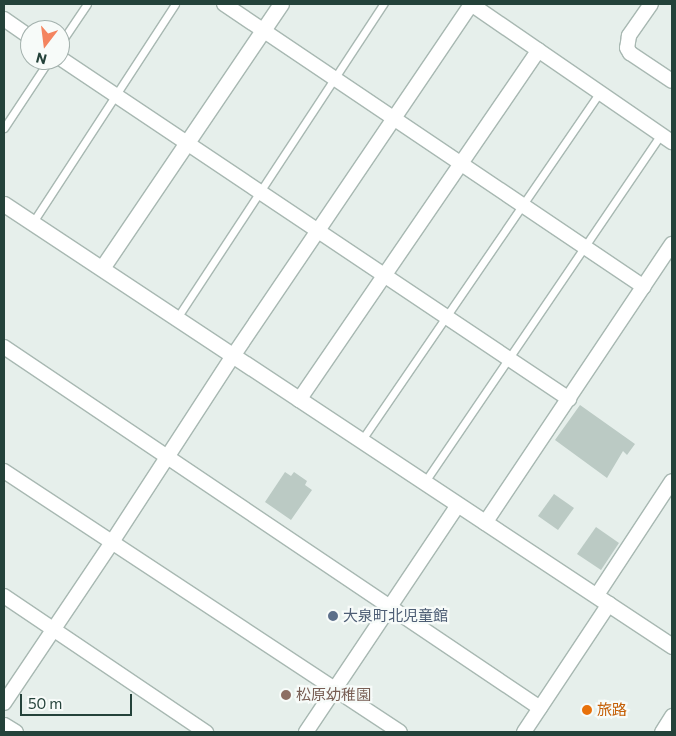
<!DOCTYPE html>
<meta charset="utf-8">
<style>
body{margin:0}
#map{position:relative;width:676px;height:736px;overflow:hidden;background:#e6efeb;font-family:Commissioner,"Noto Sans JP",sans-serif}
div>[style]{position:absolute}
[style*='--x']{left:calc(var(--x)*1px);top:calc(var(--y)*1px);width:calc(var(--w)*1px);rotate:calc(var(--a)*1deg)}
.building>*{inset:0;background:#bbcac4}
.roads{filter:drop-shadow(1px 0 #a8b8b2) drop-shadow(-1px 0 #a8b8b2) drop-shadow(0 1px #a8b8b2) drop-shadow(0 -1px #a8b8b2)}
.lane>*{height:7px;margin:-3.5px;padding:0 3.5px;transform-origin:3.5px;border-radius:3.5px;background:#fff}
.street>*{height:14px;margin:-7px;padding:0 7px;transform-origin:7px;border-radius:7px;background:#fff}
.secondary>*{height:15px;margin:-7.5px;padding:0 7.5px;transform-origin:7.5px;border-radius:7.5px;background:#fff}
.dots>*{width:14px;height:14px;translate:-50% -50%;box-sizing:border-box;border:2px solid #f7fbf9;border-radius:50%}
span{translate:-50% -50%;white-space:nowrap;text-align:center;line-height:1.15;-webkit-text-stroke:4.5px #f7fbf9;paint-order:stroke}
.service-label{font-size:15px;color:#4e5e75}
.left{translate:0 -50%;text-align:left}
.education-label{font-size:15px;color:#785e54}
.food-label{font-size:15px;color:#c56008}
.frame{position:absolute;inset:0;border:5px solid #24423a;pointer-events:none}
.north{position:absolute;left:20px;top:20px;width:50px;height:50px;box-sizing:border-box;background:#f7fbf9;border:1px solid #a3b1ad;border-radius:50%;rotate:195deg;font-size:14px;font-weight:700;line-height:20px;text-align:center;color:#24423a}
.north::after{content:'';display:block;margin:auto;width:18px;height:22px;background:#f4845f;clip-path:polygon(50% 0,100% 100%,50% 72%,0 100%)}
.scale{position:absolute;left:20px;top:694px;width:112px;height:22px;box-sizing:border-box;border:2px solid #24423a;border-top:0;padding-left:6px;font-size:15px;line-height:18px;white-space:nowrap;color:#24423a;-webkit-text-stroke:4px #f7fbf9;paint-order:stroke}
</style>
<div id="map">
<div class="building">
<div style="clip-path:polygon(580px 405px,635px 444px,627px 455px,623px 451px,607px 478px,555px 440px)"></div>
<div style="clip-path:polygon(285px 472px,291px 476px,294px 472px,307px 481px,305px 485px,312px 490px,291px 520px,265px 502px)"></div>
<div style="clip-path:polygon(554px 494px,574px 508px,558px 530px,538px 516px)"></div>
<div style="clip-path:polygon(596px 527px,619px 543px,601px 570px,577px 554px)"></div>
</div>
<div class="roads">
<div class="lane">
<div style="--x:60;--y:44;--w:48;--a:-56"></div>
<div style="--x:4;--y:128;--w:82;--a:-56.5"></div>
<div style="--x:33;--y:222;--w:260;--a:-56.9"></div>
<div style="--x:177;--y:318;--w:376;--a:-56.7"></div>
<div style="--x:361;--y:441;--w:423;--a:-55.6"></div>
<div style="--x:424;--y:483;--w:422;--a:-55.8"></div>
</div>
<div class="street">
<div style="--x:224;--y:4;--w:506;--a:33.97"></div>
<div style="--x:471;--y:4;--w:244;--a:34.5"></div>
<div style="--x:651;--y:4;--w:39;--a:125"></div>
<div style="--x:629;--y:36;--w:12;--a:99"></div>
<div style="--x:627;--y:48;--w:6;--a:59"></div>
<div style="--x:630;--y:53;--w:50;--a:33.7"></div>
<div style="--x:4;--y:19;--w:32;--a:35"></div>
<div style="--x:60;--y:58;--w:613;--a:33.82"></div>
<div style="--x:4;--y:347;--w:646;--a:33.96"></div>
<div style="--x:299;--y:400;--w:424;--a:-55.6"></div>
<div style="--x:4;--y:471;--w:474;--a:33.4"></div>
<div style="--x:485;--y:523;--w:336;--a:-56.2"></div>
<div style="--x:597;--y:595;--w:136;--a:-56.7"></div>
<div style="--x:4;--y:596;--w:244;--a:34"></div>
<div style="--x:4;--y:703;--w:194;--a:-56.1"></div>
<div style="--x:112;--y:542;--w:222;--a:-57"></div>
<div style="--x:233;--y:356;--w:425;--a:-55.9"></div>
<div style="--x:306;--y:732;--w:273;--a:-56.2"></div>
<div style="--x:524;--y:732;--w:154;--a:-56.4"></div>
</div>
<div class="secondary">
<div style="--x:4;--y:204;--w:801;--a:33.49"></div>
<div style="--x:102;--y:268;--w:319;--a:-55.9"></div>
<div style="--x:4;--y:725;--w:13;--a:32"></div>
<div style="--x:662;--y:732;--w:19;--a:-58"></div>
</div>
</div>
<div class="dots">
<div style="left:333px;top:616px;background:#5c6f8a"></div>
<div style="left:286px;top:695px;background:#8d6e63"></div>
<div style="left:587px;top:710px;background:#e8710a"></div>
</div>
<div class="service-label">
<span class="left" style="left:343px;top:616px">大泉町北児童館</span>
</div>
<div class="education-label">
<span class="left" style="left:296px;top:695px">松原幼稚園</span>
</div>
<div class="food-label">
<span class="left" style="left:597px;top:710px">旅路</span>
</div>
<div class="frame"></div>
<div class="north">N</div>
<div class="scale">50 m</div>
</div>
